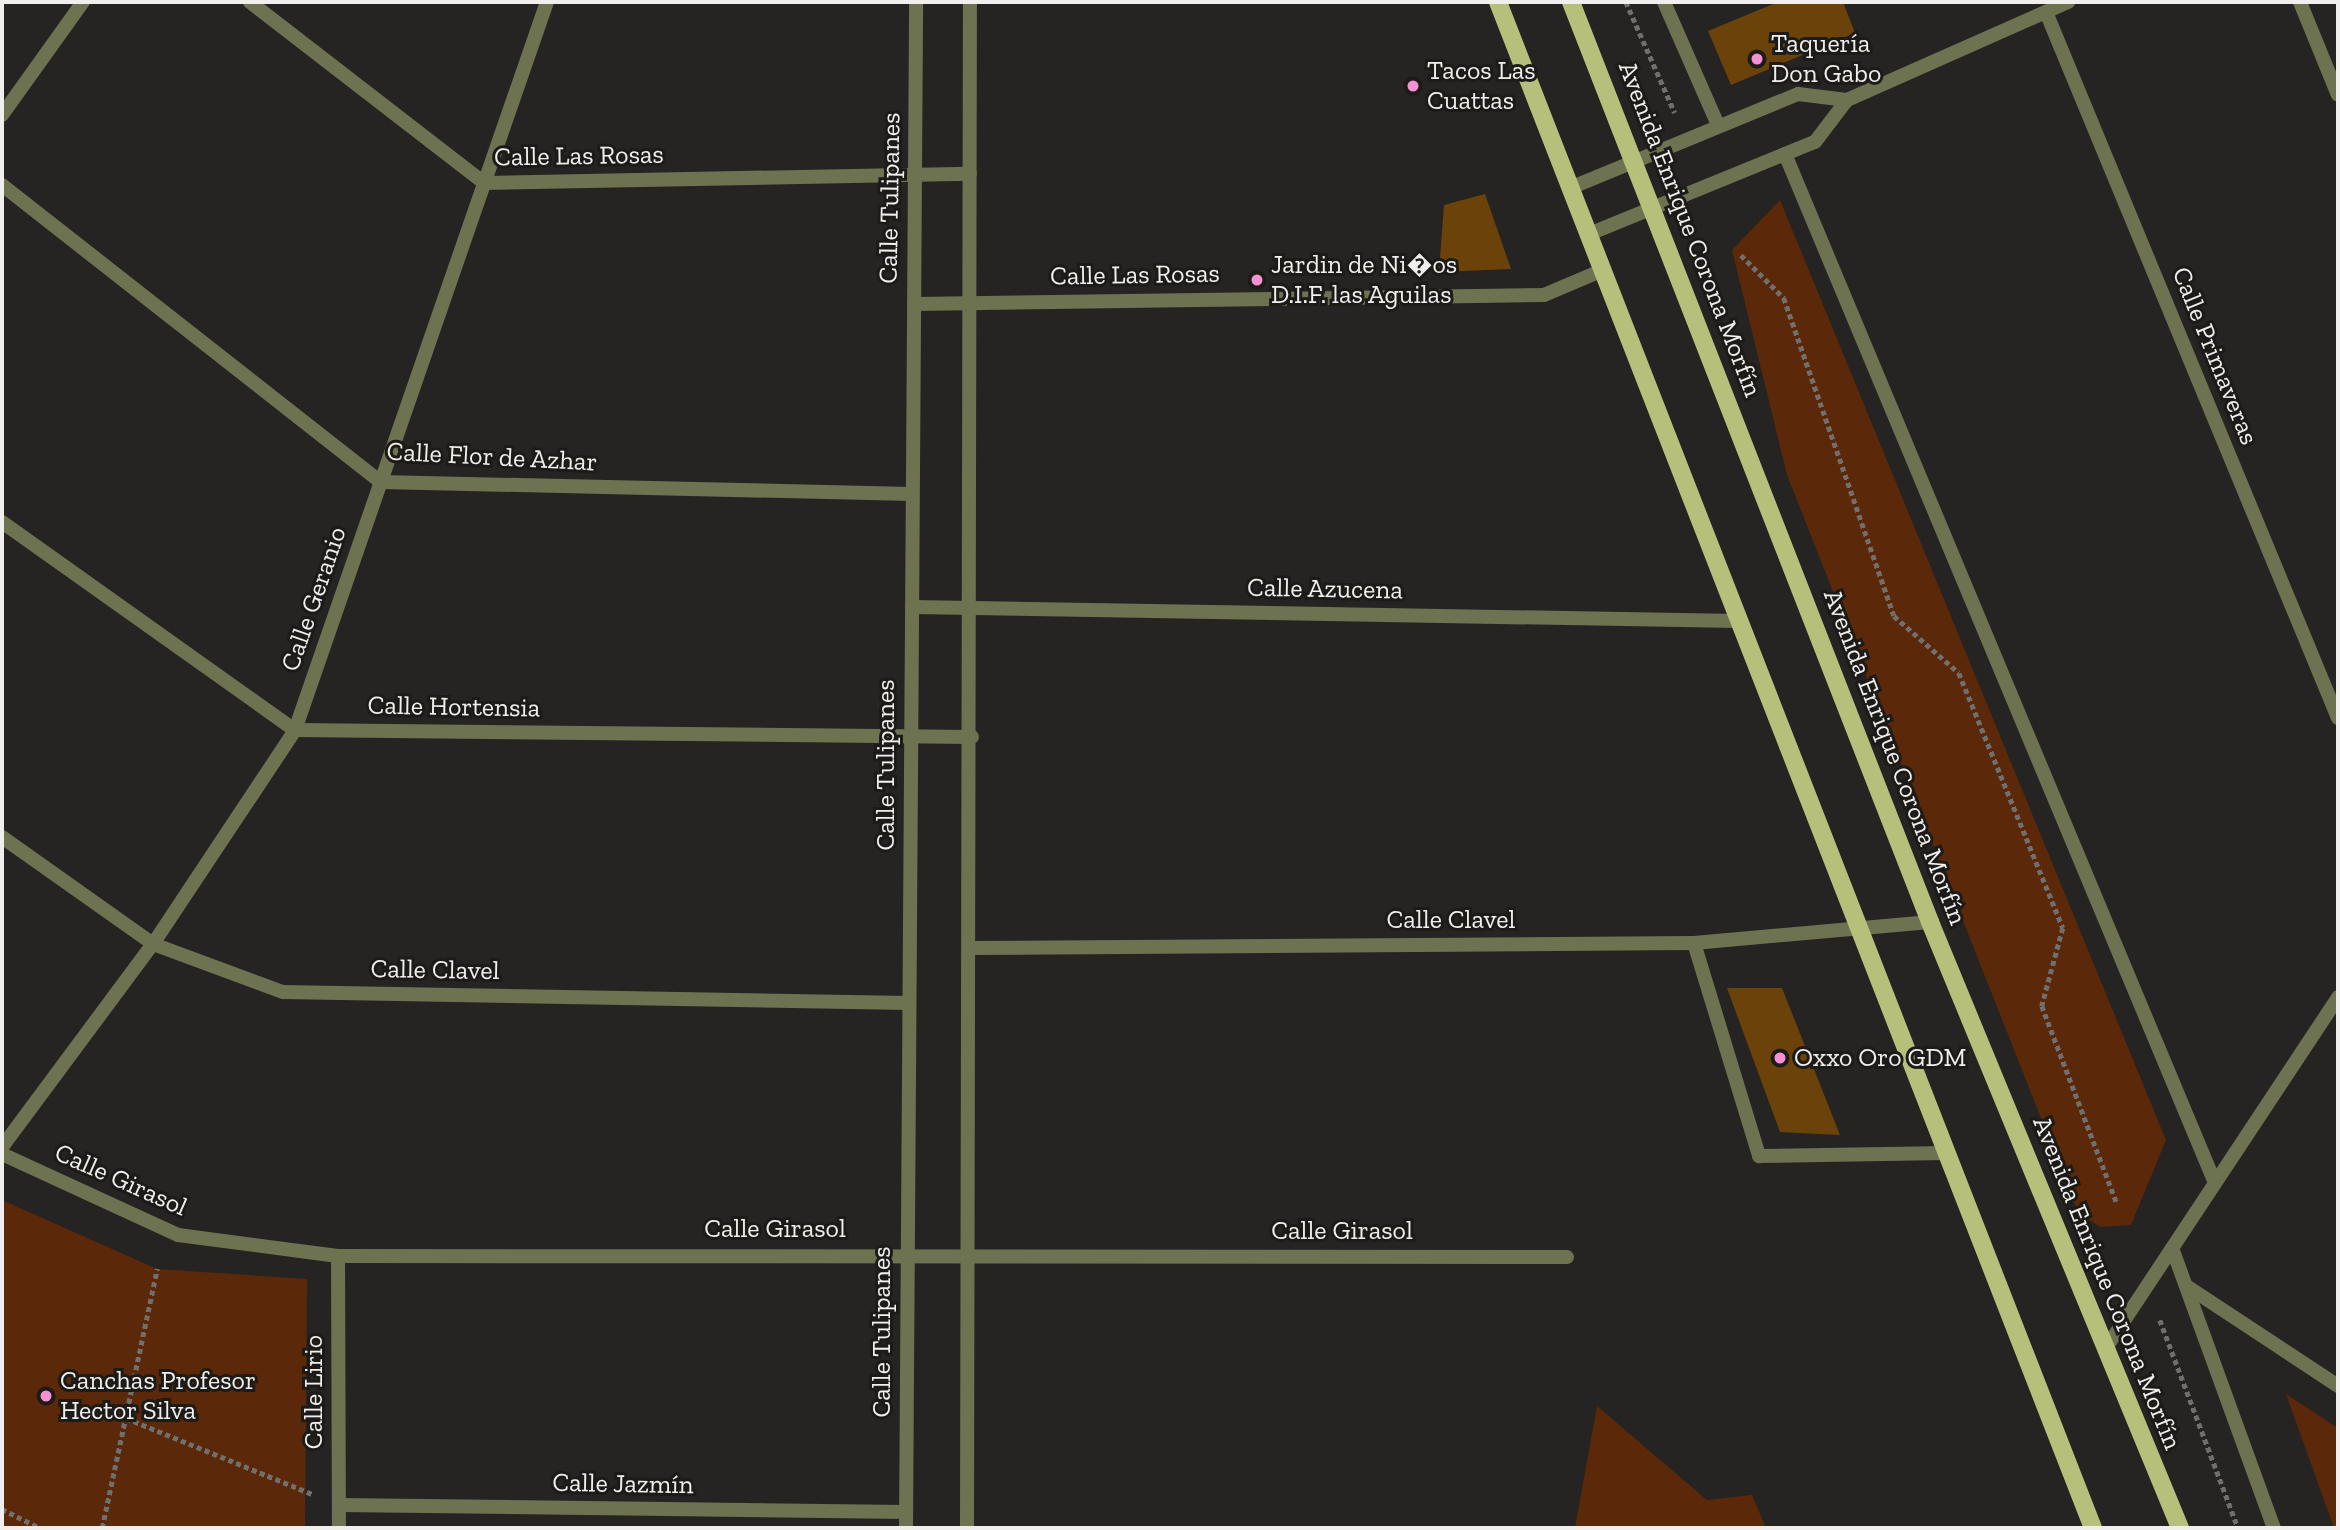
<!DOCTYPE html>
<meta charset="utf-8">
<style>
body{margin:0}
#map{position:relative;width:2340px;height:1530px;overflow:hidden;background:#252422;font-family:"Zilla Slab",serif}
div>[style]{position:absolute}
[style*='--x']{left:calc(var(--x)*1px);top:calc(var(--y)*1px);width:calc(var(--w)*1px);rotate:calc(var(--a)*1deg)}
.green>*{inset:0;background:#5b2809}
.building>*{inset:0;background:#6b430a}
.path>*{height:4.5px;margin-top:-2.25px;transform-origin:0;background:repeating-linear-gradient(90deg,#706f6d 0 5px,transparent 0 8.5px)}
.lane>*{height:14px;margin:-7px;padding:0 7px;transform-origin:7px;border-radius:7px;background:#6d7251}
.street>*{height:14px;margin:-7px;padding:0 7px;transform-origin:7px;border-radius:7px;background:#6d7251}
.primary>*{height:18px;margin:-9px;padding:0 9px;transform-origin:9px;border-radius:9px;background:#b7c07b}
.dots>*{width:19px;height:19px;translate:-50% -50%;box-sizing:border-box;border:4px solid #1c1b18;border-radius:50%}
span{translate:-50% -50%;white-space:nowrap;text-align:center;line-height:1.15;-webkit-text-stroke:6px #1c1b18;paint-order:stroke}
.poi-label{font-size:26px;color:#f0efed}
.left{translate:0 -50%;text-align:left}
.street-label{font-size:26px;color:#f0efed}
.frame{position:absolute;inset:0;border:4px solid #f0efed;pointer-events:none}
</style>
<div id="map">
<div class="green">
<div style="clip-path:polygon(1780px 200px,2166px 1140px,2131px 1225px,2100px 1227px,2078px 1212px,1787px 475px,1732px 250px)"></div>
<div style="clip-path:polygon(4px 1201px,157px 1269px,307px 1279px,305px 1528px,2px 1528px)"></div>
<div style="clip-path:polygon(2286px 1394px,2338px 1428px,2338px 1528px,2334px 1528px)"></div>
<div style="clip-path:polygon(1597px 1406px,1707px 1500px,1752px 1495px,1766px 1528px,1575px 1528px)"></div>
</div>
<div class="building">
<div style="clip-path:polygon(1778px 2px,1843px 2px,1855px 33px,1731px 85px,1708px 31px)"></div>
<div style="clip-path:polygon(1485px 194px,1511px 269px,1439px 272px,1444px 205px)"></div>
<div style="clip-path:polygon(1727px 988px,1782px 988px,1840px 1135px,1780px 1132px)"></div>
</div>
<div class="path">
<div style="--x:1626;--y:2;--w:121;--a:66.2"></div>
<div style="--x:1741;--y:255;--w:61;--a:45"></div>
<div style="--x:1784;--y:298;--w:336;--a:70.9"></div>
<div style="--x:1894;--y:616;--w:86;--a:41.2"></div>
<div style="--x:1959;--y:673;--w:275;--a:67.8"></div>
<div style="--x:2063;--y:928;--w:81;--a:105.1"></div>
<div style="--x:2042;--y:1006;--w:211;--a:69.2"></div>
<div style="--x:2160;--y:1320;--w:222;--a:69.4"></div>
<div style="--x:126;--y:1418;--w:201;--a:22.2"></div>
<div style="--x:2;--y:1509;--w:42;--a:26.6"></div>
<div style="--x:102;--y:1528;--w:265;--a:-78"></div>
</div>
<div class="lane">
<div style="--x:1694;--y:943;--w:223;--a:73"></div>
<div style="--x:1759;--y:1156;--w:187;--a:-0.9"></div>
</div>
<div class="street">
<div style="--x:250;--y:2;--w:296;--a:37.7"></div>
<div style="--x:484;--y:183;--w:486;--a:-1.1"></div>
<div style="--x:1664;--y:2;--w:134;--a:66.3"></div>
<div style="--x:2300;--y:2;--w:100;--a:67.8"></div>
<div style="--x:2046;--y:12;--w:764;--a:67.53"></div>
<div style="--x:2;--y:115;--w:139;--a:-54.4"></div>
<div style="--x:1785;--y:154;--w:1115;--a:67.32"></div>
<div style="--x:2;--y:185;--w:482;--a:38.1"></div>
<div style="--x:381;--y:482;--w:531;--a:1.29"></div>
<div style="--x:1570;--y:188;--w:247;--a:-22.4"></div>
<div style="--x:1798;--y:94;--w:49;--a:7"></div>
<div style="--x:1847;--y:100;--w:242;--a:-23.9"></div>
<div style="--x:1589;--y:234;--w:244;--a:-22.2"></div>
<div style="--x:1815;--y:142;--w:53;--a:-52.7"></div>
<div style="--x:914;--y:304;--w:630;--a:-0.82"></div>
<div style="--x:1544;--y:295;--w:64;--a:-23"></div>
<div style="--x:2;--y:522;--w:359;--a:35.4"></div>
<div style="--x:295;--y:730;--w:677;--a:0.59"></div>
<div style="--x:912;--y:607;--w:826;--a:0.97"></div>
<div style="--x:2;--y:837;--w:185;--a:35.3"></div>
<div style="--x:153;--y:944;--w:139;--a:20.3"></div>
<div style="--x:283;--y:992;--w:626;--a:1.01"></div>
<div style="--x:971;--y:948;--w:723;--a:-0.4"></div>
<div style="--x:1694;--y:943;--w:237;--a:-5.1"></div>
<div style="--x:2;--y:1147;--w:253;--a:-53.4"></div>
<div style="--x:153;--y:944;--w:257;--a:-56.4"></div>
<div style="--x:295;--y:730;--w:770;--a:-70.91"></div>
<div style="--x:2;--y:1154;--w:194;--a:24.7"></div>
<div style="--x:178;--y:1235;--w:161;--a:7.5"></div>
<div style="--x:338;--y:1256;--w:1229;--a:0.05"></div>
<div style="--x:2172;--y:1248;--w:298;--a:70"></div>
<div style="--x:338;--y:1256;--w:272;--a:89.8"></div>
<div style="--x:2188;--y:1287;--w:180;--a:33.4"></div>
<div style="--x:2106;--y:1348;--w:421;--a:-56.5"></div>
<div style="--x:339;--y:1505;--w:567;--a:0.71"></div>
<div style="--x:906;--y:1528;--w:1526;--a:-89.62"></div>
<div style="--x:967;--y:1528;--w:1526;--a:-89.89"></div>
</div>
<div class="primary">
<div style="--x:1498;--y:2;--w:1638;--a:68.7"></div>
<div style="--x:1571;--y:2;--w:988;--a:68.68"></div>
<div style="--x:1930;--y:922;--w:656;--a:67.58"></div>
</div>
<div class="dots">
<div style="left:1757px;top:59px;background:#f491d4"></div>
<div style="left:1413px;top:86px;background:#f491d4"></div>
<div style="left:1257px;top:280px;background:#f491d4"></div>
<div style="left:1780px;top:1058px;background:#f491d4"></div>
<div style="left:46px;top:1396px;background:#f491d4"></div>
</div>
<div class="poi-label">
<span class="left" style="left:1771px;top:59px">Taquería<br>Don Gabo</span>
<span class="left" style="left:1427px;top:86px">Tacos Las<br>Cuattas</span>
<span class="left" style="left:1271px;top:280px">Jardin de Ni�os<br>D.I.F. las Aguilas</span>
<span class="left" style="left:1794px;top:1058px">Oxxo Oro GDM</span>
<span class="left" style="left:60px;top:1396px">Canchas Profesor<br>Hector Silva</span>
</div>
<div class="street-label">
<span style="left:579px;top:156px;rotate:-1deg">Calle Las Rosas</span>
<span style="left:890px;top:198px;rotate:-89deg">Calle Tulipanes</span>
<span style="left:1690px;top:229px;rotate:69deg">Avenida Enrique Corona Morfín</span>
<span style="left:1135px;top:275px;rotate:-1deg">Calle Las Rosas</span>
<span style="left:2215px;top:356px;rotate:68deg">Calle Primaveras</span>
<span style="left:492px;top:457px;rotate:3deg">Calle Flor de Azhar</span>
<span style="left:1325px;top:589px;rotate:1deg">Calle Azucena</span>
<span style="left:314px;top:599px;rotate:-71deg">Calle Geranio</span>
<span style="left:454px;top:707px;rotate:1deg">Calle Hortensia</span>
<span style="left:1895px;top:757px;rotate:69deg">Avenida Enrique Corona Morfín</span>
<span style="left:886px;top:765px;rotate:-90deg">Calle Tulipanes</span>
<span style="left:1451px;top:920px">Calle Clavel</span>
<span style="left:435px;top:970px;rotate:1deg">Calle Clavel</span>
<span style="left:121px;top:1180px;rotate:24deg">Calle Girasol</span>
<span style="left:775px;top:1229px">Calle Girasol</span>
<span style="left:1342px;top:1231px">Calle Girasol</span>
<span style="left:2107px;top:1283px;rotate:68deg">Avenida Enrique Corona Morfín</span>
<span style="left:882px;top:1332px;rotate:-90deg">Calle Tulipanes</span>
<span style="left:314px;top:1392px;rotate:-90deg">Calle Lirio</span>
<span style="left:623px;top:1484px;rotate:1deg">Calle Jazmín</span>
</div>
<div class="frame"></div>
</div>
